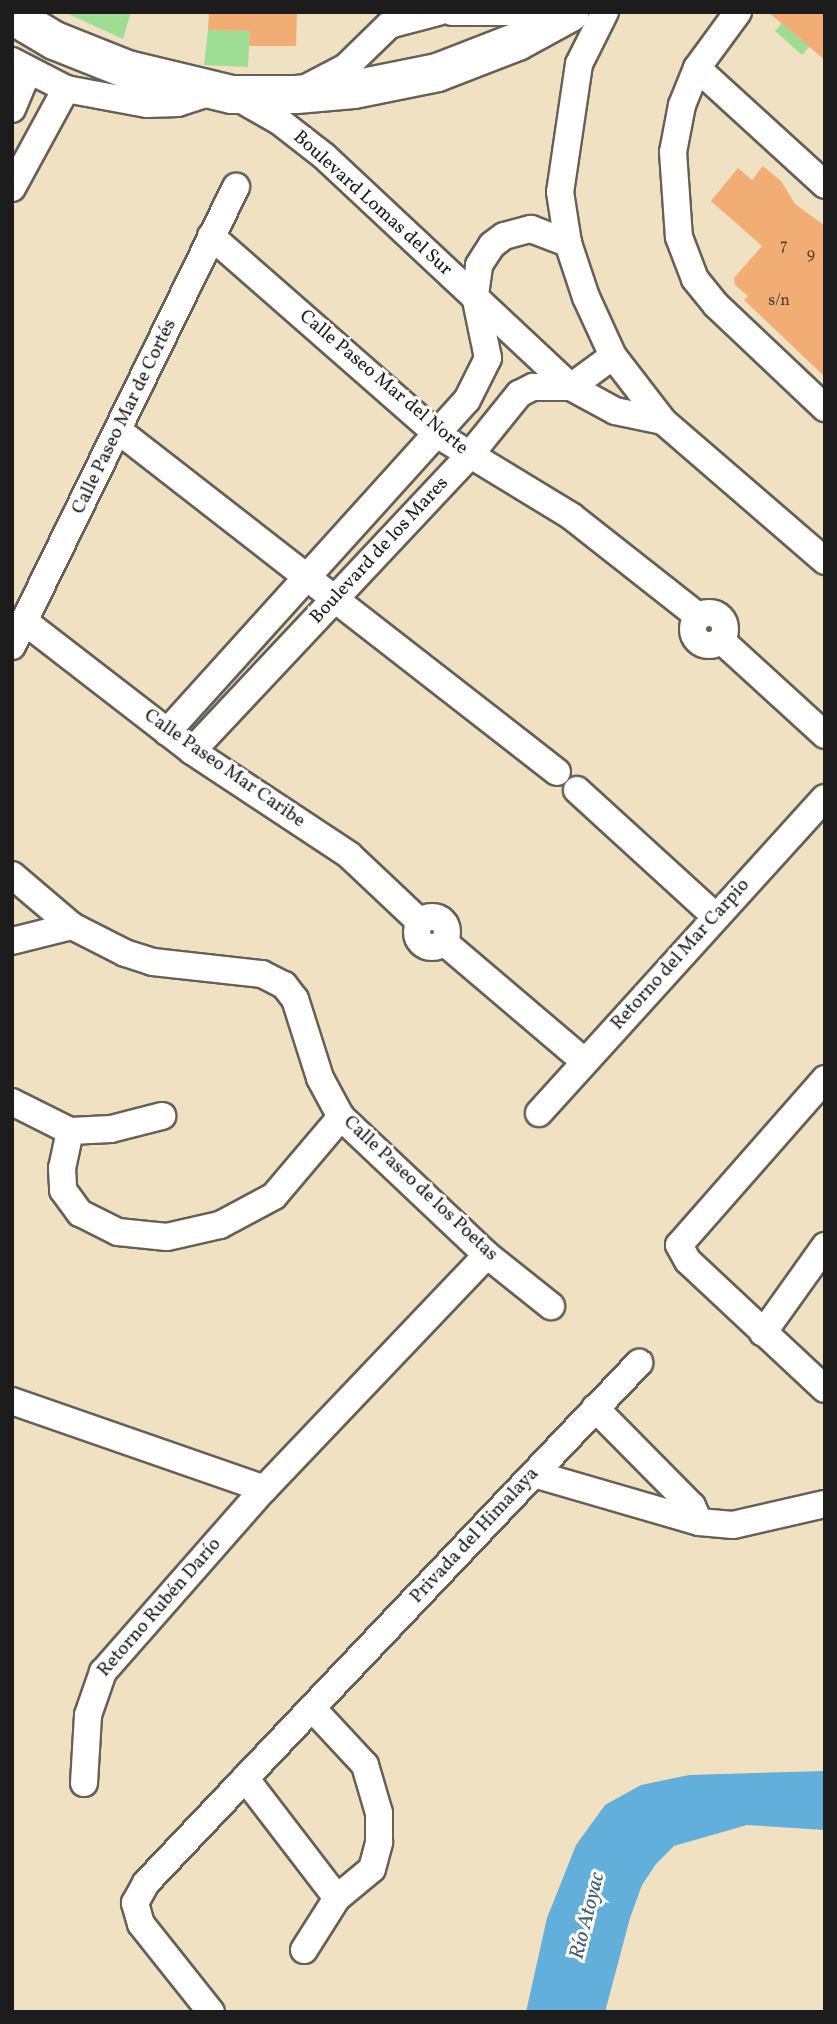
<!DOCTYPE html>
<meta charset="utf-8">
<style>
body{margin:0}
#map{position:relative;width:837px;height:2024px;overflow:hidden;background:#f0e1c3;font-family:Vollkorn,serif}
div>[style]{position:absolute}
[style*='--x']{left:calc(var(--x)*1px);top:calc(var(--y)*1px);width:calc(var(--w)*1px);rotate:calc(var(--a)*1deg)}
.green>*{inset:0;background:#9ede94}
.water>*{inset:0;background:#62afdb}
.building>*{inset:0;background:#f2ad74}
.roads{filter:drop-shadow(2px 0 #666156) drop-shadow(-2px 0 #666156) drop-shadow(0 2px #666156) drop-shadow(0 -2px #666156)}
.street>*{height:26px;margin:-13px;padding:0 13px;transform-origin:13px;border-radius:13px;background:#fff}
.street>.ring{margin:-13px;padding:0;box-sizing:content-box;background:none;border:26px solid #fff;border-radius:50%}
.secondary>*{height:37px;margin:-18.5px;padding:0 18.5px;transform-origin:18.5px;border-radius:18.5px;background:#fff}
span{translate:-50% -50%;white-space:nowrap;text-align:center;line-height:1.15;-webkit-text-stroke:6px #fff;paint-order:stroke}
.number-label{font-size:16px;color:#524032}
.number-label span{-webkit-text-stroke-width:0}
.street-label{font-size:19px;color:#1c1c1c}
.water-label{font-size:21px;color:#3c5e72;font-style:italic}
.frame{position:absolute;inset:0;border:14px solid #1c1c1c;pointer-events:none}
</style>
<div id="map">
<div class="green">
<div style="clip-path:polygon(64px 12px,113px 14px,131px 12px,123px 39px)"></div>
<div style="clip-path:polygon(821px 17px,825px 29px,802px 55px,775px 31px,783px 22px,801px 40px)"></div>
<div style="clip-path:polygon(208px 30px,250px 31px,248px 67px,204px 65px)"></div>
</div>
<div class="water">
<div style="clip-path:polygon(825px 1771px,825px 1830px,747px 1825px,674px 1846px,656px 1864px,642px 1885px,630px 1918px,605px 2012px,526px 2012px,547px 1918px,576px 1845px,605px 1805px,641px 1785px,689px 1775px)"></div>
</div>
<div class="building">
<div style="clip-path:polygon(209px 12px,297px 12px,296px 46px,249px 46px,250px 31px,208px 30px)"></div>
<div style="clip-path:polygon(768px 12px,825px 12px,825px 60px)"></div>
<div style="clip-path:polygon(763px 166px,781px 181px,795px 204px,825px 226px,825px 377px,744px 300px,748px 296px,735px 285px,734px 278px,762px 246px,711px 201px,738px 168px,752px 180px)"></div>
</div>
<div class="roads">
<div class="street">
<div style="--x:452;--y:12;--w:77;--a:0"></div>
<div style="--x:605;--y:12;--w:58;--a:116.6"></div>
<div style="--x:579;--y:64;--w:129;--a:98.4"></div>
<div style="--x:560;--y:192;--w:52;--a:81.1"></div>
<div style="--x:568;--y:243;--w:57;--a:71.6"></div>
<div style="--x:586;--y:297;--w:65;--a:65.4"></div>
<div style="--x:613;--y:356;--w:82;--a:52.4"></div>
<div style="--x:663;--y:421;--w:214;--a:40.8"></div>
<div style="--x:738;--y:12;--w:69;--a:126.2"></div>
<div style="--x:697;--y:68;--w:40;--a:112"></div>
<div style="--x:682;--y:105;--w:48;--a:100.8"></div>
<div style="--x:673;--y:152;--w:85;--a:86"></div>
<div style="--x:679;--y:237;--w:45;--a:69.1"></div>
<div style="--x:695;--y:279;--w:33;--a:51"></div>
<div style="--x:716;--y:305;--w:150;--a:43.4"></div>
<div style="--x:12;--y:61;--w:61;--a:27.4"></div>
<div style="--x:66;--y:89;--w:82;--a:10.5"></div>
<div style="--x:147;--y:104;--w:31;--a:-2"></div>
<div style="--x:178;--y:103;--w:39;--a:-18"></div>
<div style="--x:697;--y:68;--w:173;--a:42.4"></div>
<div style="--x:304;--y:89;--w:47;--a:-27.6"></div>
<div style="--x:346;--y:67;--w:60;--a:-44.3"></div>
<div style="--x:389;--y:25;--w:51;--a:-14.9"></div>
<div style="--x:233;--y:95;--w:53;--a:29.5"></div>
<div style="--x:279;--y:121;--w:57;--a:37.9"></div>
<div style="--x:324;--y:156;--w:338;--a:43.1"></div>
<div style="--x:571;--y:387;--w:50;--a:28.6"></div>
<div style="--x:615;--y:411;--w:49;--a:11.8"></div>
<div style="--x:12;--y:109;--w:41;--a:-67.2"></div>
<div style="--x:12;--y:188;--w:113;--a:-61.4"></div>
<div style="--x:211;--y:236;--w:302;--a:41.2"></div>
<div style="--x:438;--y:435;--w:156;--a:31.3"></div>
<div style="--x:571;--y:516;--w:162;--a:38.2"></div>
<div style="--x:119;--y:431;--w:555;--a:37.9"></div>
<div class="ring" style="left:693px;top:613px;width:6px;height:6px"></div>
<div style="--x:24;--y:621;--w:212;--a:37.7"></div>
<div style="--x:192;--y:751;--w:188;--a:33.5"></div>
<div style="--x:349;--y:855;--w:98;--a:43.3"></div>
<div style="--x:722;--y:641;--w:139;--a:42.4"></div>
<div style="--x:12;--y:646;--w:511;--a:-63.99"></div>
<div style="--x:167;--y:732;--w:447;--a:-47.9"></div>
<div style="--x:467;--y:400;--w:47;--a:-63.4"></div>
<div style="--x:488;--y:358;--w:64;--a:-101.7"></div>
<div style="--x:475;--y:295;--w:30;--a:-82"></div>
<div style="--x:479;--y:265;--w:24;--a:-57"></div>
<div style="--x:492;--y:245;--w:15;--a:-37"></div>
<div style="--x:504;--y:236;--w:28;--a:-15"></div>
<div style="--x:531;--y:229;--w:40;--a:21"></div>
<div style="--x:192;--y:751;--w:405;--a:-46.8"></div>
<div style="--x:469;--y:456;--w:80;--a:-51.1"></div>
<div style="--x:519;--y:394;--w:16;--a:-27"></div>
<div style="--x:533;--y:387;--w:38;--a:0"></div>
<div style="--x:571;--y:387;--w:52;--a:-36.4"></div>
<div style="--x:577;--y:790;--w:187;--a:42.4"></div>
<div style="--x:12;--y:875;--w:79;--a:40.4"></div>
<div style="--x:72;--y:926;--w:59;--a:27"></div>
<div style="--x:125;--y:953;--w:29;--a:18"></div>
<div style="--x:153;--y:962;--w:110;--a:6.3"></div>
<div style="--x:262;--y:974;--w:25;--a:27"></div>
<div style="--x:284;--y:985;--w:18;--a:52"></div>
<div style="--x:295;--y:999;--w:83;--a:72.4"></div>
<div style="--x:320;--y:1078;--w:44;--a:61.7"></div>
<div style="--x:341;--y:1117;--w:201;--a:43.4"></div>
<div style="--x:487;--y:1255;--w:82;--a:38.6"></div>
<div class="ring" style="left:417px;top:917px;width:4px;height:4px"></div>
<div style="--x:12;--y:941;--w:62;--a:-14"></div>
<div style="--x:444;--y:942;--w:184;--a:40.4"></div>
<div style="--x:825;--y:1079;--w:221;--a:131.3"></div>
<div style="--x:679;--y:1245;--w:18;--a:61"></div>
<div style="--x:688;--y:1261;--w:187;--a:43.1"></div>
<div style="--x:12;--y:1102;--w:65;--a:26.6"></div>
<div style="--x:70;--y:1131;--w:41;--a:-2.8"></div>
<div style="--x:111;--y:1129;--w:53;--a:-14.3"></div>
<div style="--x:539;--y:1113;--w:425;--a:-47.8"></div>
<div style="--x:70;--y:1131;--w:38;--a:102"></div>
<div style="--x:62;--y:1168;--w:22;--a:87"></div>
<div style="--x:63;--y:1190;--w:29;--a:54"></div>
<div style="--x:80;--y:1213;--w:42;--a:26.6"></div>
<div style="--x:118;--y:1232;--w:49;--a:5.8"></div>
<div style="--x:167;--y:1237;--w:54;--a:-12.8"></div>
<div style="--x:220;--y:1225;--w:61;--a:-28.2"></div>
<div style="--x:274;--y:1196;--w:104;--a:-49.7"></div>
<div style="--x:763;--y:1333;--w:107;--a:-54.5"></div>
<div style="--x:12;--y:1401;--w:267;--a:19.2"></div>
<div style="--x:595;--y:1408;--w:138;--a:45.3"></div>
<div style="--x:692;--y:1506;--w:17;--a:66"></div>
<div style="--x:534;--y:1474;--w:172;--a:16.2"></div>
<div style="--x:699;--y:1522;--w:34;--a:5"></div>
<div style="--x:733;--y:1525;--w:94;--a:-12.9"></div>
<div style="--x:245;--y:1778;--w:151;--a:52.5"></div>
<div style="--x:84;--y:1783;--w:68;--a:-86.6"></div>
<div style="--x:88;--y:1715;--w:46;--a:-70.8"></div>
<div style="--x:103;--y:1672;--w:244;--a:-48.7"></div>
<div style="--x:264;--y:1489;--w:323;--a:-46.4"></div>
<div style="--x:304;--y:1950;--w:62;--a:-57.6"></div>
<div style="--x:337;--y:1898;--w:45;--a:-39.6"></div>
<div style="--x:372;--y:1869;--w:28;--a:-75"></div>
<div style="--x:379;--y:1842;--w:29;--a:-90"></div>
<div style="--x:379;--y:1813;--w:50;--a:-106.3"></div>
<div style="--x:365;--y:1765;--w:78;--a:-132.9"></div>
<div style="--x:211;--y:2012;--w:112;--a:-128.5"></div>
<div style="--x:141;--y:1924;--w:22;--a:-106"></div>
<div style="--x:135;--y:1903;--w:23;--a:-61"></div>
<div style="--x:146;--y:1883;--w:717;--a:-46.53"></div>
</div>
<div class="secondary">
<div style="--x:12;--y:15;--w:49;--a:30.8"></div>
<div style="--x:54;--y:40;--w:79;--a:21.7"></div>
<div style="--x:127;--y:69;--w:107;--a:13.5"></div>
<div style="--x:231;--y:94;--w:65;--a:0"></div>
<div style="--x:296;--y:94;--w:57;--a:-5"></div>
<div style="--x:353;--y:89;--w:86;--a:-11.4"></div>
<div style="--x:437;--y:72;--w:86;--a:-21.2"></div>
<div style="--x:517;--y:41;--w:60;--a:-28.7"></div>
</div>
</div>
<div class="number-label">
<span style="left:784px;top:246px">7</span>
<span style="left:811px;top:255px">9</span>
<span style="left:779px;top:301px">s/n</span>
</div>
<div class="street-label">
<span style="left:372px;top:204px;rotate:42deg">Boulevard Lomas del Sur</span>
<span style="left:383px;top:383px;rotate:40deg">Calle Paseo Mar del Norte</span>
<span style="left:125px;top:417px;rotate:-64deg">Calle Paseo Mar de Cortés</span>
<span style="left:380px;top:551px;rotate:-47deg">Boulevard de los Mares</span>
<span style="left:224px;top:769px;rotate:35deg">Calle Paseo Mar Caribe</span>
<span style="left:681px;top:955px;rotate:-48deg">Retorno del Mar Carpio</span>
<span style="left:420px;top:1189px;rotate:43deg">Calle Paseo de los Poetas</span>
<span style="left:475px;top:1536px;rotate:-47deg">Privada del Himalaya</span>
<span style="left:160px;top:1608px;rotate:-49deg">Retorno Rubén Darío</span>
</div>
<div class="water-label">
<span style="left:588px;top:1916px;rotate:-76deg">Río Atoyac</span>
</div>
<div class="frame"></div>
</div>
